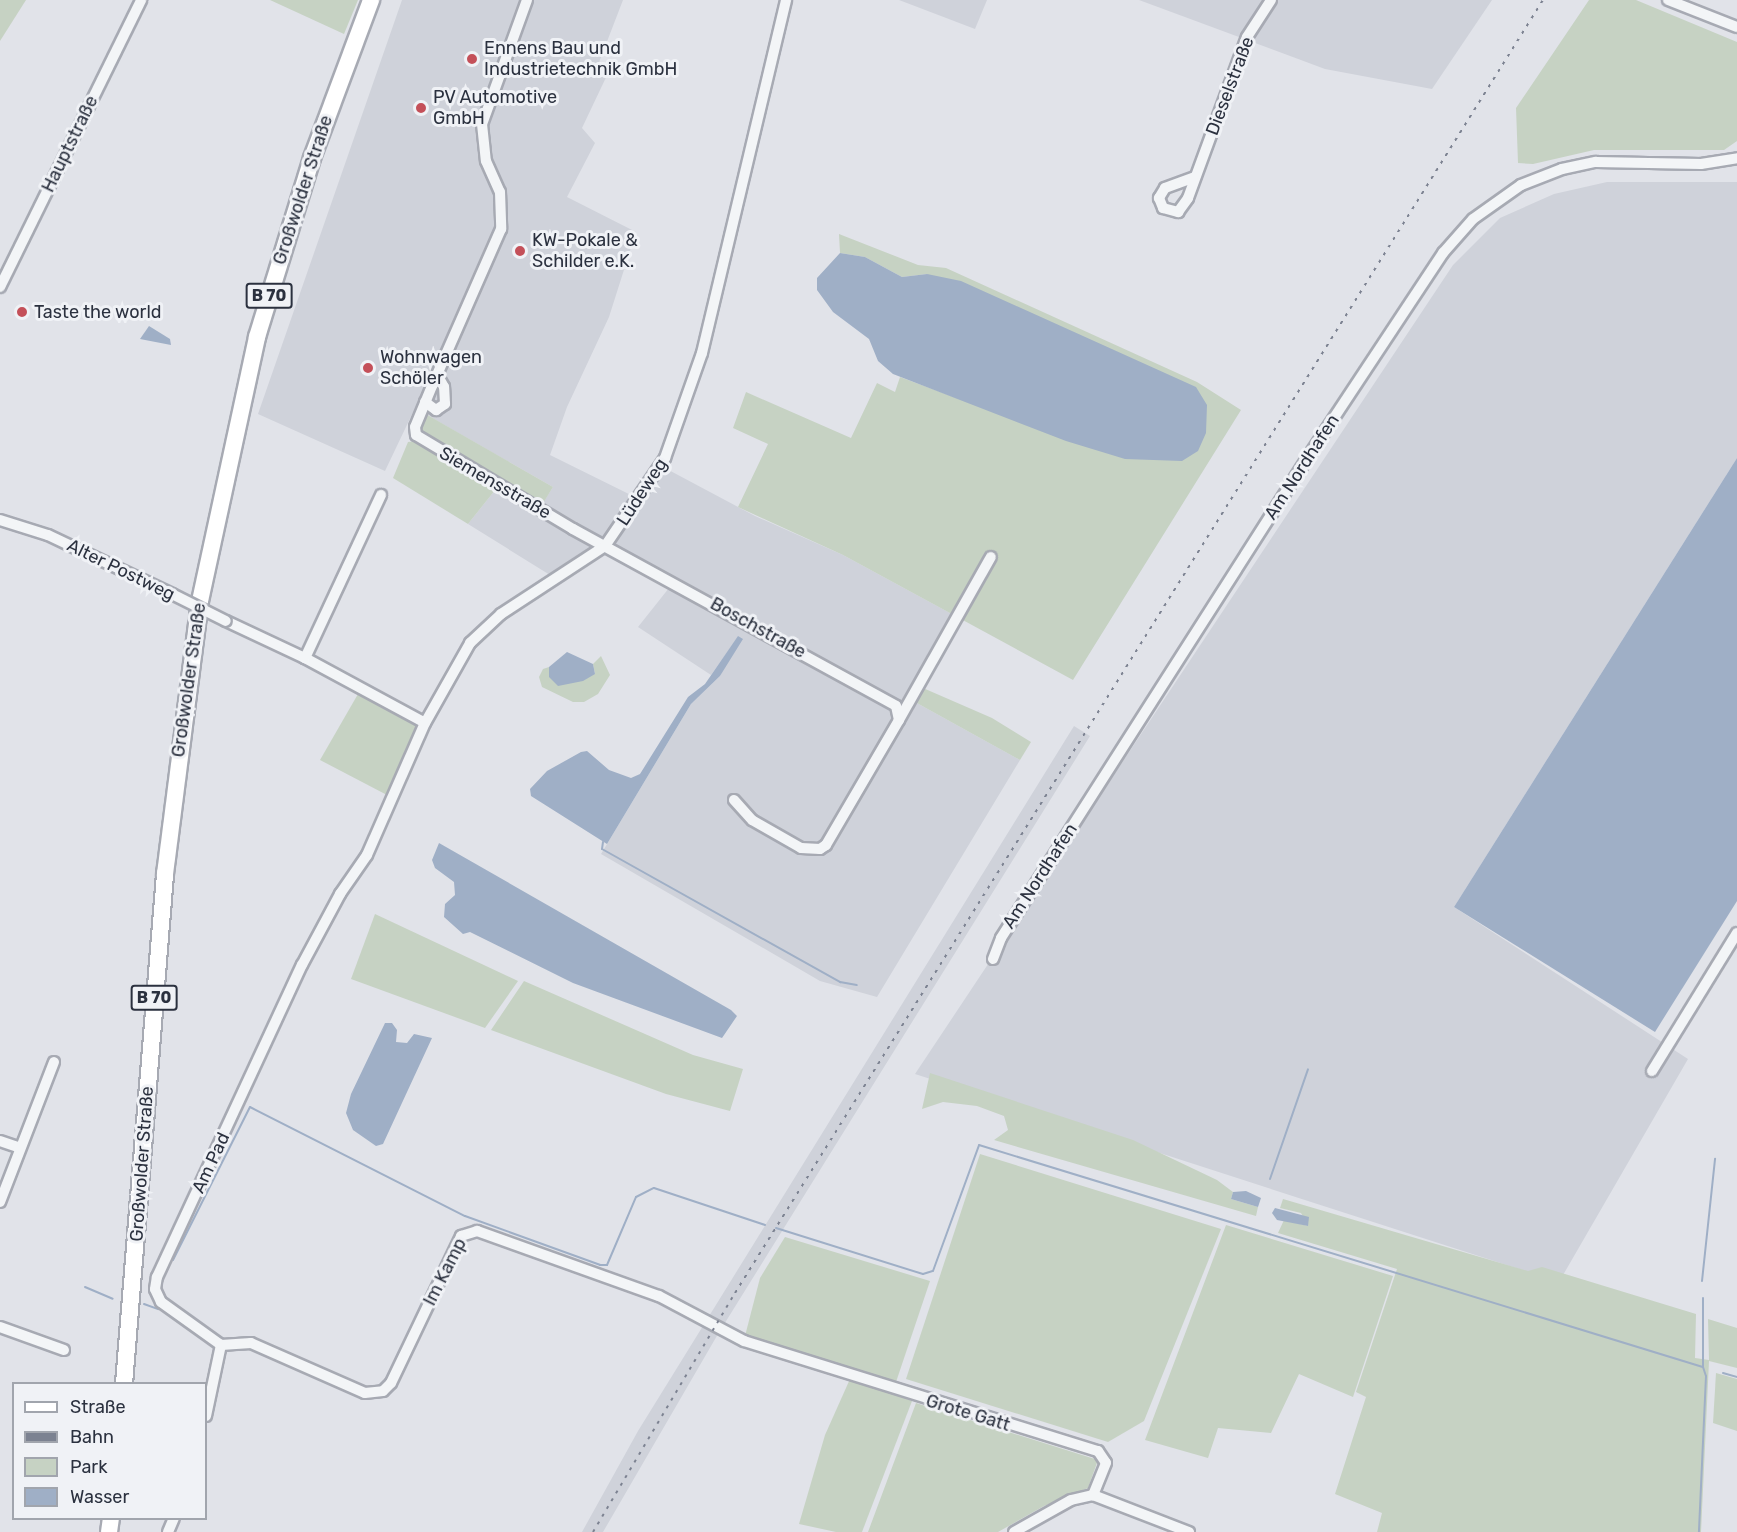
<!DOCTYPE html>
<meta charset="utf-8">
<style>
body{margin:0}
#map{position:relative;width:1737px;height:1532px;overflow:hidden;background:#e1e3e9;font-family:Rubik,sans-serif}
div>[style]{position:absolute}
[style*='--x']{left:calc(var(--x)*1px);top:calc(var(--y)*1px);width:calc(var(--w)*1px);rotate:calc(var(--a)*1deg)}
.built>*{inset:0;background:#cfd2da}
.green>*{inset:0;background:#c6d2c3}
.water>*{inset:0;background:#9fafc6}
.stream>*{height:2px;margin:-1px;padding:0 1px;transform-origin:1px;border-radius:1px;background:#9fafc6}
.roads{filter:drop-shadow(2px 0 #a7aab3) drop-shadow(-2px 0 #a7aab3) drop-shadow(0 2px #a7aab3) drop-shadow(0 -2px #a7aab3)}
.street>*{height:10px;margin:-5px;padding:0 5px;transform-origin:5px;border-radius:5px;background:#f3f5f7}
.primary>*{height:16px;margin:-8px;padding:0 8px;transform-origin:8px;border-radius:8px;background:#fff}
.rail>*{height:2px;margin-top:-1px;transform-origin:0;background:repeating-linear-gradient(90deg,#7c8291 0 3px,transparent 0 9px)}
.bridges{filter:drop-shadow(2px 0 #a7aab3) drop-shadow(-2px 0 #a7aab3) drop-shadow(0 2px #a7aab3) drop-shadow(0 -2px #a7aab3)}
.street-bridge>*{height:10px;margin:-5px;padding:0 5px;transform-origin:5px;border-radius:5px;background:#f3f5f7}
.dots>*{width:16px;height:16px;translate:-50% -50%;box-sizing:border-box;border:3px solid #f0f2f6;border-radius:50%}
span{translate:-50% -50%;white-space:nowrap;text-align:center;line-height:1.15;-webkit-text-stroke:6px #f0f2f6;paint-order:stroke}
.shield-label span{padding:2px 4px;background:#f0f2f6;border:2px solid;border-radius:4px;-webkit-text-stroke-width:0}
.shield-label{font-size:16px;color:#2b313f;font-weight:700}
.poi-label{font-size:18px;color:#2b313f}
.left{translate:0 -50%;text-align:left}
.street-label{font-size:18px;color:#2b313f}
.legend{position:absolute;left:12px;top:1382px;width:195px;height:138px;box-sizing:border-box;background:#f0f2f6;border:2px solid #a1a5ad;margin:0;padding:8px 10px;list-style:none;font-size:18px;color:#2b313f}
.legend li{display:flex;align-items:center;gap:12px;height:30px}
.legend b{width:30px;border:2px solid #a1a5ad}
</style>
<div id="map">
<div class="built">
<div style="clip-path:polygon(402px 0,623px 0,598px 65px,610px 69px,582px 128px,595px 143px,567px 197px,636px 232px,609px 317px,567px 407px,550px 455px,643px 501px,663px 467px,755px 516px,843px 555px,961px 619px,915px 702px,1020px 760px,877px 997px,820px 981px,601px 854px,691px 704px,720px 676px,738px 637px,711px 675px,638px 627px,669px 588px,597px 547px,550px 575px,468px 524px,496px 489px,536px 514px,553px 487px,415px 408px,385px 471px,258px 414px)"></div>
<div style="clip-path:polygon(899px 0,987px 0,975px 29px)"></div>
<div style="clip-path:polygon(1139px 0,1492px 0,1432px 89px,1325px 69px)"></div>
<div style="clip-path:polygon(1607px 182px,1737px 182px,1737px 458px,1454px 907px,1688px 1059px,1559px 1282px,915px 1074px,1453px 265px,1500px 218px,1554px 194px)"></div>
<div style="clip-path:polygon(1074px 726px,1090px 736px,718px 1334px,603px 1532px,582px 1532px,638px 1431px)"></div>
</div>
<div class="green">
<div style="clip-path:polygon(0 0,26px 0,0 41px)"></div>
<div style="clip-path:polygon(270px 0,358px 0,344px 34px)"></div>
<div style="clip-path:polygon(1589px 0,1636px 0,1737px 42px,1737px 141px,1724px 150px,1594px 150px,1533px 164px,1518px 163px,1516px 108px)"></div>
<div style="clip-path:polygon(839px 234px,918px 265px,946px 268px,1197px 382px,1241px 410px,1073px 680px,843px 555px,738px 507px,768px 444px,733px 428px,746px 392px,851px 438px,877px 383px,895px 392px,900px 377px,1091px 448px,927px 274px,902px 277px,865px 257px,840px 253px)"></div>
<div style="clip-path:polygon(424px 413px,553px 487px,542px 505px,419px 432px)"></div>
<div style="clip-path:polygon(416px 441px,496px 489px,468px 524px,393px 478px,408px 442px)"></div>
<div style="clip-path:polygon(601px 656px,610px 675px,598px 694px,584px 702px,573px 702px,542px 687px,539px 677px,543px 669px,549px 667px,549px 677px,595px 674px,593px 664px)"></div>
<div style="clip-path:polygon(923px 688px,992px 718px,1031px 742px,1020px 760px,915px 702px)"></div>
<div style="clip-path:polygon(358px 694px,417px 723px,418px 729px,387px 795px,320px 760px)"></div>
<div style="clip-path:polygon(375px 914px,518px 981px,485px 1028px,351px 979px)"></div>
<div style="clip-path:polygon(524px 981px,693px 1055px,743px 1069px,730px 1111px,666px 1094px,491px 1030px)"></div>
<div style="clip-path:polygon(930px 1073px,1133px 1140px,1217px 1180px,1233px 1192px,1231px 1199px,1258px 1207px,1256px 1216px,994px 1140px,1008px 1130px,1004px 1116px,977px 1106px,943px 1102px,922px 1109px)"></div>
<div style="clip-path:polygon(980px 1154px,1221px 1229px,1144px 1421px,1108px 1442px,906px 1379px)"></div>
<div style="clip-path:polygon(1283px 1199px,1528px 1271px,1542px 1267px,1696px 1314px,1695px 1358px,1709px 1360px,1708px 1319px,1737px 1328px,1737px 1368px,1709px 1361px,1701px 1532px,1377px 1532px,1382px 1513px,1335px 1494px,1366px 1397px,1356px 1392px,1397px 1269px,1278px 1233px,1284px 1220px,1308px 1226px,1301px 1213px,1280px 1208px)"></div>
<div style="clip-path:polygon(1226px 1225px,1393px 1276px,1353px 1397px,1299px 1374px,1271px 1433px,1218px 1428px,1208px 1458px,1145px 1440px)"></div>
<div style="clip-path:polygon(785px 1237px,930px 1281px,895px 1385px,745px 1336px,760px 1278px)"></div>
<div style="clip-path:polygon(1716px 1373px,1737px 1379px,1737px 1431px,1713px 1423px)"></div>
<div style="clip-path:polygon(850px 1379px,912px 1401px,862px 1532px,836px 1532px,799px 1524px,825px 1435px)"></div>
<div style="clip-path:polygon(916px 1403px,1098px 1460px,1088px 1488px,1044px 1506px,998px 1532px,868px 1532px)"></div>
</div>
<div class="water">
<div style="clip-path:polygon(840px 253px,865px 257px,902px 277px,927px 274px,961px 281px,1196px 387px,1207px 405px,1206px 433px,1198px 451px,1182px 461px,1125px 459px,1066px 441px,893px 374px,878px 361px,869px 339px,833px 312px,817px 290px,817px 278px)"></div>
<div style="clip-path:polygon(149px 326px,170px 339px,171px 345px,140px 339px)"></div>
<div style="clip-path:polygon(1737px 458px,1737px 901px,1655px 1032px,1454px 907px)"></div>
<div style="clip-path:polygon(738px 636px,743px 639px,720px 676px,691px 704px,607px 844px,531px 796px,530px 789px,547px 771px,581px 752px,587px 751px,609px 770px,631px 778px,640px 774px,688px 697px,705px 684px)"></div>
<div style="clip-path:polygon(567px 652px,593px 664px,595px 674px,583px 681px,558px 686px,549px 677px,549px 667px)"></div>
<div style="clip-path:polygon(439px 843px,731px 1010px,737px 1016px,722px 1038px,573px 983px,470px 932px,463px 934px,444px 917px,445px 904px,455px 895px,454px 882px,435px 868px,432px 860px)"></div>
<div style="clip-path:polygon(385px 1023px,392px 1023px,397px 1030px,396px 1042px,407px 1043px,414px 1034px,432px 1038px,383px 1144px,376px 1146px,353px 1130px,346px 1113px,351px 1094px)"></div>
<div style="clip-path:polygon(1246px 1191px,1261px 1198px,1258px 1207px,1231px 1199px,1233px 1192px)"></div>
<div style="clip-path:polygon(1275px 1208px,1309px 1217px,1308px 1226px,1277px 1220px,1272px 1213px)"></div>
</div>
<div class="stream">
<div style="--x:603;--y:842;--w:7;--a:98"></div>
<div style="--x:602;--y:849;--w:273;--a:29.2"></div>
<div style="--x:840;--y:982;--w:17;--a:10"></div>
<div style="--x:1270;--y:1179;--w:116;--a:-70.9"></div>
<div style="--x:776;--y:1228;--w:154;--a:17.4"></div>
<div style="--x:923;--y:1274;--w:10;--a:-17"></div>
<div style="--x:933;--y:1271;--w:134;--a:-69.9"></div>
<div style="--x:979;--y:1145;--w:757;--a:17.05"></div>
<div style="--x:1703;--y:1367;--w:9;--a:72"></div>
<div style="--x:1706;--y:1376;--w:156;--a:92.6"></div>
<div style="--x:173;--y:1260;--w:171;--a:-63.3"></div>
<div style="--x:250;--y:1107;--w:241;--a:26.9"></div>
<div style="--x:465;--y:1216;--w:144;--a:19.9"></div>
<div style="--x:600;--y:1265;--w:7;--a:0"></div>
<div style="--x:607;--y:1265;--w:74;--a:-66.9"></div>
<div style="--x:636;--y:1197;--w:20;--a:-27"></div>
<div style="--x:654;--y:1188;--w:117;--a:18.4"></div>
<div style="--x:1702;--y:1281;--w:123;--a:-83.9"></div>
<div style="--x:85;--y:1287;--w:30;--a:23"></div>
<div style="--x:144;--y:1304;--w:15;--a:20"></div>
<div style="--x:1703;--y:1367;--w:69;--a:-90"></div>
<div style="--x:1723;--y:1373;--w:15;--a:16"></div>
</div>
<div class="roads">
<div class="street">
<div style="--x:527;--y:0;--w:132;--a:109.9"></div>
<div style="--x:482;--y:124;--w:37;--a:84"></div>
<div style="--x:486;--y:161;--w:34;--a:66"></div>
<div style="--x:500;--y:192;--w:37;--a:88"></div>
<div style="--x:501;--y:229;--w:171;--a:113.7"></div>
<div style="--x:432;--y:386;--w:44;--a:112.5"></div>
<div style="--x:415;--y:427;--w:8;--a:83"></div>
<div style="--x:416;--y:435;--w:183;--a:30.9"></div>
<div style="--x:573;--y:529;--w:368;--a:28.7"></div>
<div style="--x:896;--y:706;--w:14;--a:78"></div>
<div style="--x:899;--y:720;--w:145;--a:120.3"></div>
<div style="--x:826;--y:845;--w:7;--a:146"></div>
<div style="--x:820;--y:849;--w:19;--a:-177"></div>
<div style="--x:801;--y:848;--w:56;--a:-150.3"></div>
<div style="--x:752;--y:820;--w:27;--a:-132"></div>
<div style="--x:1668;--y:0;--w:74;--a:21.4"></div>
<div style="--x:1195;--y:177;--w:32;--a:160"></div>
<div style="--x:1165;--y:188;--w:12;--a:121"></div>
<div style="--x:1159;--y:198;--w:11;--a:68"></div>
<div style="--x:1163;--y:208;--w:16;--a:15"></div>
<div style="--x:1178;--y:212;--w:17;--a:-54"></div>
<div style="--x:1188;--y:198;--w:171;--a:-69.9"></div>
<div style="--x:1247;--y:37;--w:44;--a:-57"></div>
<div style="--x:0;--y:287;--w:320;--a:-63.8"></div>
<div style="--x:425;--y:402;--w:14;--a:36"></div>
<div style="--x:436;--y:410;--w:11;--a:-34"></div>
<div style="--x:445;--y:404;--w:17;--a:-93"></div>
<div style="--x:444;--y:387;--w:13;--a:-119"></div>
<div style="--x:0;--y:520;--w:50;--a:17.4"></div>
<div style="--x:48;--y:535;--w:137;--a:25.4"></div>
<div style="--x:226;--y:621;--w:87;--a:25.1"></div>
<div style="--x:305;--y:658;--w:136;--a:28.4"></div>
<div style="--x:305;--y:658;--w:180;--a:-65"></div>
<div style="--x:899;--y:720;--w:187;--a:-60.6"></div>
<div style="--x:993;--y:959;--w:22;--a:-69"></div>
<div style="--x:1001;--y:938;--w:571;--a:-57.45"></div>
<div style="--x:1308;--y:457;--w:245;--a:-56.5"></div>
<div style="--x:1443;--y:253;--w:45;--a:-48.6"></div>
<div style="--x:1473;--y:219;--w:59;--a:-35.3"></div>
<div style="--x:1521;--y:185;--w:44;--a:-21.3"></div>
<div style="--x:1562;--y:169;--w:35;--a:-12"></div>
<div style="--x:1596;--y:162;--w:105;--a:1.1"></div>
<div style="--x:1701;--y:164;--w:36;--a:-9"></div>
<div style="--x:1652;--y:1071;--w:162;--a:-58.4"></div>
<div style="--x:0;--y:1141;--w:21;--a:19"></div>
<div style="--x:0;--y:1202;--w:150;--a:-68.9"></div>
<div style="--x:0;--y:1327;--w:68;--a:19.8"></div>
<div style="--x:221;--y:1345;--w:74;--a:-144.4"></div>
<div style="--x:161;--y:1302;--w:14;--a:-115"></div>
<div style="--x:155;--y:1289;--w:12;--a:-81"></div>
<div style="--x:157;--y:1277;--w:344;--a:-65.1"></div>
<div style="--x:302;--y:965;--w:81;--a:-61.8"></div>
<div style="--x:340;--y:894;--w:47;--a:-55.3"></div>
<div style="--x:367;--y:855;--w:144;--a:-66.3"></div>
<div style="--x:425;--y:723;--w:92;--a:-60.6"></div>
<div style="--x:470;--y:643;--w:42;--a:-43.1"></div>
<div style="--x:501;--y:614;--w:124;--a:-33.2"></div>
<div style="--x:605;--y:546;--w:107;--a:-55.7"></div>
<div style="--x:665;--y:458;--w:111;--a:-70.6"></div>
<div style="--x:702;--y:353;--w:363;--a:-76.6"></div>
<div style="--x:221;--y:1345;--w:30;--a:-4"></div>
<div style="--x:251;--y:1343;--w:124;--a:23.7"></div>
<div style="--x:365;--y:1393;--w:18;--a:-6"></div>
<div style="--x:383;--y:1391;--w:11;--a:-45"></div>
<div style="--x:391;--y:1383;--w:163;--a:-64.5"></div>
<div style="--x:461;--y:1236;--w:17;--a:-17"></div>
<div style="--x:477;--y:1231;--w:193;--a:19.7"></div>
<div style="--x:659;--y:1296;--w:96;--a:27.9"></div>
<div style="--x:744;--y:1341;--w:371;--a:17.3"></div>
<div style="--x:1098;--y:1451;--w:14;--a:56"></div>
<div style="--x:1106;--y:1463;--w:35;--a:112"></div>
<div style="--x:206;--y:1416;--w:73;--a:-78.1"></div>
<div style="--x:168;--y:1532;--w:15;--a:-67"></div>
<div style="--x:1014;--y:1532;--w:65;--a:-29.3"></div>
<div style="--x:1071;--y:1500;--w:23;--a:-13"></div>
<div style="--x:1093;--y:1495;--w:103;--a:21.1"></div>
</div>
<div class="primary">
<div style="--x:124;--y:1384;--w:512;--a:-85.4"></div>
<div style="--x:165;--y:874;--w:275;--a:-82.7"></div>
<div style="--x:200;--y:601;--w:270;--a:-77.8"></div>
<div style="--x:257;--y:337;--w:187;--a:-72.9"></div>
<div style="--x:312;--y:158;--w:169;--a:-69.5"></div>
<div style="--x:109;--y:1532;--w:14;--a:-82"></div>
</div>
</div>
<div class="rail">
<div style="--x:593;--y:1532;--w:278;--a:-59.3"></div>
<div style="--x:735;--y:1293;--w:1525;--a:-58"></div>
</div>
<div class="bridges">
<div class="street-bridge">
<div style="--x:172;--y:594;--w:60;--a:26.6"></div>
</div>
</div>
<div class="dots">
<div style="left:472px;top:59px;background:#c45059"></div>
<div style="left:421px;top:108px;background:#c45059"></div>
<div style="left:520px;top:251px;background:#c45059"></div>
<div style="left:22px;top:312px;background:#c45059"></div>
<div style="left:368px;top:368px;background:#c45059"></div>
</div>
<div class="shield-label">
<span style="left:269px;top:296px">B 70</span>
<span style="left:154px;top:998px">B 70</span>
</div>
<div class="poi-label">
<span class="left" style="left:484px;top:59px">Ennens Bau und<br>Industrietechnik GmbH</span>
<span class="left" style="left:433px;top:108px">PV Automotive<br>GmbH</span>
<span class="left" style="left:532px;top:251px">KW-Pokale &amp;<br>Schilder e.K.</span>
<span class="left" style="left:34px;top:312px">Taste the world</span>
<span class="left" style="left:380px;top:368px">Wohnwagen<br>Schöler</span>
</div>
<div class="street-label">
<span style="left:1230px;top:86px;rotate:-69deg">Dieselstraße</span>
<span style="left:70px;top:144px;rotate:-64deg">Hauptstraße</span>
<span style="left:303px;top:190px;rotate:-72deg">Großwolder Straße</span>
<span style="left:1302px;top:467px;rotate:-57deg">Am Nordhafen</span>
<span style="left:495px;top:483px;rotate:30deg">Siemensstraße</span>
<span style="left:642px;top:492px;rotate:-57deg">Lüdeweg</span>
<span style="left:121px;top:570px;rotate:26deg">Alter Postweg</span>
<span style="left:758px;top:628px;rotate:29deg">Boschstraße</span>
<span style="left:189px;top:680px;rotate:-82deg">Großwolder Straße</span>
<span style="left:1040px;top:876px;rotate:-57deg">Am Nordhafen</span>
<span style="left:211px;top:1163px;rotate:-65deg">Am Pad</span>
<span style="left:142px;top:1164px;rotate:-86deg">Großwolder Straße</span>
<span style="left:445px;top:1272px;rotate:-63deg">Im Kamp</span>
<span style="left:968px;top:1413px;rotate:17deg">Grote Gatt</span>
</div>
<ul class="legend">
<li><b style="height:8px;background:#fff"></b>Straße</li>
<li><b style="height:8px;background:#7c8291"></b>Bahn</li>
<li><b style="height:16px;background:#c6d2c3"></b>Park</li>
<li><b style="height:16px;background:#9fafc6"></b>Wasser</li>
</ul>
</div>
